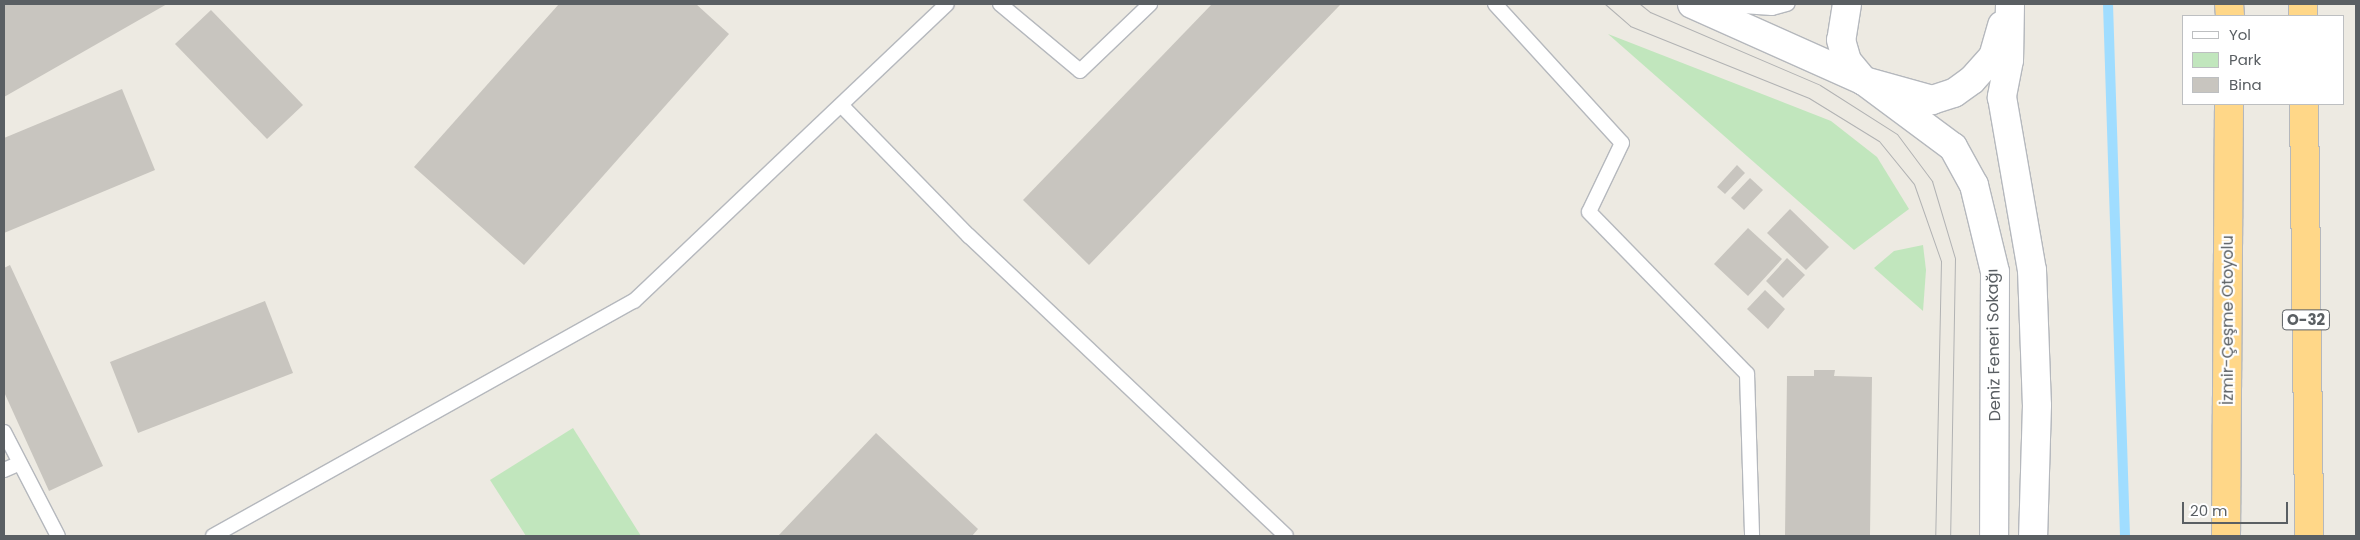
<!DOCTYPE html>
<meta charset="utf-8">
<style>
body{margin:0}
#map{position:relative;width:2360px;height:540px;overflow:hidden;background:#edeae2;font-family:Poppins,sans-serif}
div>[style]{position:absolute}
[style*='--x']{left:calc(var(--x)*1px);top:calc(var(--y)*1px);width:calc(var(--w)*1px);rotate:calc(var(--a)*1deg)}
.green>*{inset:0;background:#c1e6bd}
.stream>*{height:10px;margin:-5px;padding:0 5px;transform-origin:5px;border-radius:5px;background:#a0ddff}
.building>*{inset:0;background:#c8c5bf}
.roads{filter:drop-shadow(1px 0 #b5b8bd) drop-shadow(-1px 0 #b5b8bd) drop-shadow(0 1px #b5b8bd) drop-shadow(0 -1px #b5b8bd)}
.lane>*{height:14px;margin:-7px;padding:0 7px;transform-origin:7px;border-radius:7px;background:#fff}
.secondary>*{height:28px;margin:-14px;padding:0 14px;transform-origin:14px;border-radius:14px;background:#fff}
.highway>*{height:28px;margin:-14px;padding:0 14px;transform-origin:14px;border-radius:14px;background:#ffd788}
.tram>*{height:1px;margin:-0.5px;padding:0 0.5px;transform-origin:0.5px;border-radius:0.5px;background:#b1b2b3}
span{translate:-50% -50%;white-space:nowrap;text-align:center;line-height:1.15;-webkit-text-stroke:4.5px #fff;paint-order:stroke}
.shield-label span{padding:1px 4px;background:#fff;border:1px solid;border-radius:4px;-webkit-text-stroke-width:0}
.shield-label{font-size:15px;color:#5a5f63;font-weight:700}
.street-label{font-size:16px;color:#5a5f63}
.frame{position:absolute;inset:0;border:5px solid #5a5f63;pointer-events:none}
.legend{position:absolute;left:2182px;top:15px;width:162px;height:90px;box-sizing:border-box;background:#fff;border:1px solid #bdbfc1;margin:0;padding:6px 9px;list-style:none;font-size:15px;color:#5a5f63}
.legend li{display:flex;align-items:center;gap:10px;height:25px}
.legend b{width:25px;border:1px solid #bdbfc1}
.scale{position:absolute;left:2182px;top:502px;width:106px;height:22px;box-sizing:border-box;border:2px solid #5a5f63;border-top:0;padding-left:6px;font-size:15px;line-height:18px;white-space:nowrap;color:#5a5f63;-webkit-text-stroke:4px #fff;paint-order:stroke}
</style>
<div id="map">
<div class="green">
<div style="clip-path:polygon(1608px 34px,1831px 121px,1877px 157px,1909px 209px,1854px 250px)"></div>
<div style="clip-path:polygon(1923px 245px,1926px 270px,1923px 311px,1874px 268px,1894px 251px)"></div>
<div style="clip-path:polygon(573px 428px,641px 536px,526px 536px,490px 480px)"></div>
</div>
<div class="stream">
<div style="--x:2108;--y:4;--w:532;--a:88.17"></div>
</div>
<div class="building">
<div style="clip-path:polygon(4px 4px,167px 4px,4px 97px)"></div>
<div style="clip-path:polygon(559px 4px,696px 4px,729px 34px,524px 265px,414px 167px)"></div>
<div style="clip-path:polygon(1212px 4px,1341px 4px,1089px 265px,1023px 200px)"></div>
<div style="clip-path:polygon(211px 10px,303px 105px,267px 139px,175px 44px)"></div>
<div style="clip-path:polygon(122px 89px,155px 170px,4px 233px,4px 138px)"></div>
<div style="clip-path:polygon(1737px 165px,1745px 173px,1725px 194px,1717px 187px)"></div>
<div style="clip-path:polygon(1750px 178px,1763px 190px,1744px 210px,1731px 198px)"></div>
<div style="clip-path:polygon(1790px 209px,1829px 247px,1806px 270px,1767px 233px)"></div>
<div style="clip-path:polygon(1748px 228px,1782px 259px,1748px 296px,1714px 264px)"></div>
<div style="clip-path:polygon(1787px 258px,1805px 275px,1783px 298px,1766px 281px)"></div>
<div style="clip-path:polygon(10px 265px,103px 466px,49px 491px,4px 392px,4px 268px)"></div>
<div style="clip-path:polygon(1765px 290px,1785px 309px,1768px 329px,1747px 309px)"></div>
<div style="clip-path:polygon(265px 301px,293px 373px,138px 433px,110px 362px)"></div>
<div style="clip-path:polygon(1814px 370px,1835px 370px,1834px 376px,1872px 377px,1870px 536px,1785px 536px,1787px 376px,1814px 376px)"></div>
<div style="clip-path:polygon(876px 433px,978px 529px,972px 536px,778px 536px)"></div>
</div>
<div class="roads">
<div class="lane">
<div style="--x:1000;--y:4;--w:104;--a:39.9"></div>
<div style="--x:1080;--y:71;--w:97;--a:-43.7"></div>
<div style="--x:1495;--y:4;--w:188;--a:47.6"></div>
<div style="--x:1622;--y:143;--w:76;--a:115.6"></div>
<div style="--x:1589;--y:212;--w:226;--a:45.7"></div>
<div style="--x:1747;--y:374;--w:162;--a:88.2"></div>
<div style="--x:1714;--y:4;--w:58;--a:3.9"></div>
<div style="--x:1772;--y:8;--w:16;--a:-15"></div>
<div style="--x:842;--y:106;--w:182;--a:45.7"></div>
<div style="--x:969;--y:236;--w:436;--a:43.4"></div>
<div style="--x:4;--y:432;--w:117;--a:62.6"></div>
<div style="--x:4;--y:470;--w:15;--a:-23"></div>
<div style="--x:213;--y:536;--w:482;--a:-29.2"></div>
<div style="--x:634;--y:301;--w:431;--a:-43.5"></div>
</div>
<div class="secondary">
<div style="--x:1692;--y:4;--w:188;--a:24.1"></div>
<div style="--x:1864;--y:81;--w:71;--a:15.6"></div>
<div style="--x:1932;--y:100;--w:23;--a:-18"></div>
<div style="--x:1954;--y:93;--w:22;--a:-36"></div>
<div style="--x:1972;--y:80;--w:31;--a:-48"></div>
<div style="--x:1993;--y:57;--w:33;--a:-74"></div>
<div style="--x:1847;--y:4;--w:36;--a:99"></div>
<div style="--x:1841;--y:40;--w:22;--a:74"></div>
<div style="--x:1847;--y:61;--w:26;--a:50"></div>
<div style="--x:1864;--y:81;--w:111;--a:36.6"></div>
<div style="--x:1953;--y:147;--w:43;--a:61.1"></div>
<div style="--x:1974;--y:185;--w:89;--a:76.4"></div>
<div style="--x:1995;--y:272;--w:264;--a:90.2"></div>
<div style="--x:2010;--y:4;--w:56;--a:91"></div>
<div style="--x:2009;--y:60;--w:38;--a:101"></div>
<div style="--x:2002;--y:97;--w:176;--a:80.2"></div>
<div style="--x:2032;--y:270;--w:135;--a:87.9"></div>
<div style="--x:2037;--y:405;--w:131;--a:91.7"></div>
</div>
<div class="highway">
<div style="--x:2229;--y:4;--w:12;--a:85"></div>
<div style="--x:2303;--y:4;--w:12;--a:90"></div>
<div style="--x:2304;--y:104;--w:432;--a:89.3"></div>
<div style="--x:2226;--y:536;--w:432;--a:-89.6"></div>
</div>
</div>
<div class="tram">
<div style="--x:1605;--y:4;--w:33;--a:41"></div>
<div style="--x:1630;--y:26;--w:193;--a:21.9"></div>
<div style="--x:1809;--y:98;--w:82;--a:31.6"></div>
<div style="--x:1879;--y:141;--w:55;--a:50.9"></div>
<div style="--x:1914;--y:184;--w:82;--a:70.7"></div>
<div style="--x:1941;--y:261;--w:275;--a:91.2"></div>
<div style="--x:1640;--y:4;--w:13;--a:39"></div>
<div style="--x:1650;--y:12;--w:185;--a:23.2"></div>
<div style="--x:1820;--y:85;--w:91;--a:32.5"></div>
<div style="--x:1897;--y:134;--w:59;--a:53.3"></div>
<div style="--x:1932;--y:181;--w:80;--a:73.4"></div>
<div style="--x:1955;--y:258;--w:278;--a:91"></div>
</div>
<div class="shield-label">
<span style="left:2306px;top:320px">O-32</span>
</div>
<div class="street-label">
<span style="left:2228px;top:320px;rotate:-90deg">İzmir-Çeşme Otoyolu</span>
<span style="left:1994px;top:345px;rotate:-91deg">Deniz Feneri Sokağı</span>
</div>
<div class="frame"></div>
<ul class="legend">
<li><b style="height:6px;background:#fff"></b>Yol</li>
<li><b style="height:14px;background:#c1e6bd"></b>Park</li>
<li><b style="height:14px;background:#c8c5bf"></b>Bina</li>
</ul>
<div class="scale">20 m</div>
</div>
